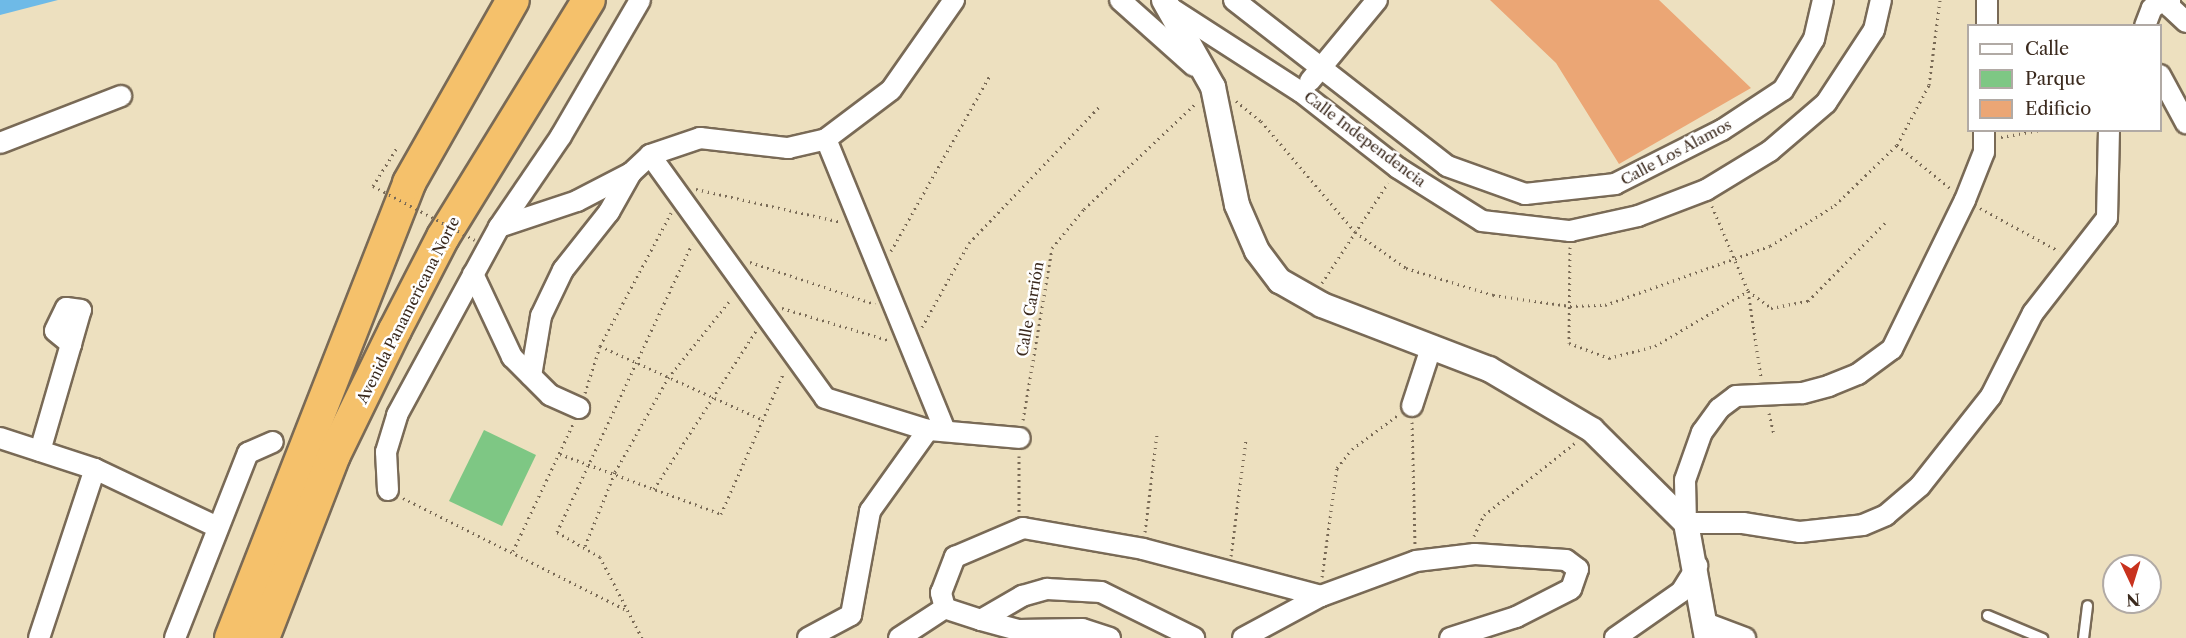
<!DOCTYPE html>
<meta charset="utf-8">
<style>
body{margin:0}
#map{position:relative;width:2186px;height:638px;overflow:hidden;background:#ede0bf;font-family:"Libre Caslon Text",serif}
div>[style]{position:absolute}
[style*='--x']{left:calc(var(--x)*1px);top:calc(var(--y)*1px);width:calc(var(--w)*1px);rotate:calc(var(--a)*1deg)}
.green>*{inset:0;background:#7ec784}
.water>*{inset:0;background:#6ebae7}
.building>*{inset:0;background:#eba675}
.path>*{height:3px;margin-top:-1.5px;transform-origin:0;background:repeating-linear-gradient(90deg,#796a56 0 1.5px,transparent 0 6px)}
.roads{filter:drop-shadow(2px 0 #796a56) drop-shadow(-2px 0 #796a56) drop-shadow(0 2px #796a56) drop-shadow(0 -2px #796a56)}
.service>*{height:9px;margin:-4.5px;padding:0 4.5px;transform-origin:4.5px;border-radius:4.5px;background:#fff}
.minor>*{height:20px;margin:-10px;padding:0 10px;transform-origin:10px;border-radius:10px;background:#fff}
.tertiary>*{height:24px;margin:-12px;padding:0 12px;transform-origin:12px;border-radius:12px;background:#fff}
.trunk>*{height:32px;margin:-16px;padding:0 16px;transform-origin:16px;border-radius:16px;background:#f5c16b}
.path-bridge>*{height:3px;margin-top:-1.5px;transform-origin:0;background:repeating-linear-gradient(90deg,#796a56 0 1.5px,transparent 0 6px)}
span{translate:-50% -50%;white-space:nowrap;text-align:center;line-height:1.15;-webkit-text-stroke:5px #fff;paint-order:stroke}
.street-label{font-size:15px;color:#3b2a1e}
.legend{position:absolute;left:1967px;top:24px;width:195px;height:108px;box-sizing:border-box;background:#fff;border:2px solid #b1aaa5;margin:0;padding:8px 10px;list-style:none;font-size:18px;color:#3b2a1e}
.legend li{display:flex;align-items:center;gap:12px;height:30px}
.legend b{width:30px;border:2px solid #b1aaa5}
.north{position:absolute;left:2102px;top:554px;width:60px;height:60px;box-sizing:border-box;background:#fff;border:2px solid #b1aaa5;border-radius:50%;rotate:176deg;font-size:16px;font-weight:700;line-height:24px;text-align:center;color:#3b2a1e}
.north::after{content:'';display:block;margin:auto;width:21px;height:27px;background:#c8321e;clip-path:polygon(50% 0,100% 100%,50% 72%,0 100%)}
</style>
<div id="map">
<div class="green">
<div style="clip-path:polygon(484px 430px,536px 455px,502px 526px,449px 501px)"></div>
</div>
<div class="water">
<div style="clip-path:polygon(0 0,58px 0,0 15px)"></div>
</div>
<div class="building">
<div style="clip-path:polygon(1490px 0,1659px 0,1751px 88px,1619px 164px,1556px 63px)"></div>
</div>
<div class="path">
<div style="--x:1236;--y:101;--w:32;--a:39"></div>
<div style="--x:1261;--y:121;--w:145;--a:49.7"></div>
<div style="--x:1355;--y:232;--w:62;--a:35.2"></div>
<div style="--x:1406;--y:268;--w:91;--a:17.2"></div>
<div style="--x:1493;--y:295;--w:78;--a:8.1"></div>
<div style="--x:1570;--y:306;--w:35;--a:-2"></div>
<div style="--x:1605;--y:305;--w:175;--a:-19.7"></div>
<div style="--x:1770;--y:246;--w:77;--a:-32.2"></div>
<div style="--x:1835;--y:205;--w:86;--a:-44.1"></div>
<div style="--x:1897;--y:145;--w:68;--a:-61.9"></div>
<div style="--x:1929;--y:85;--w:86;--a:-82.6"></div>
<div style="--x:2001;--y:137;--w:41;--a:-9.9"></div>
<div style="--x:1897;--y:145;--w:68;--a:39.1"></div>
<div style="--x:373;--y:186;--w:44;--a:-58.1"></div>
<div style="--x:696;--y:189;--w:149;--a:12.8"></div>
<div style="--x:1712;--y:206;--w:92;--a:67"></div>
<div style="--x:1748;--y:291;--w:87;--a:81.4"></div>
<div style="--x:1980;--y:208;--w:90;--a:28.6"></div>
<div style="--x:1570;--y:247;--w:96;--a:90.6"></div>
<div style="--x:1569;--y:343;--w:43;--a:20.6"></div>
<div style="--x:1609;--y:358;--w:48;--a:-14.6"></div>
<div style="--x:1655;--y:346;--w:108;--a:-30.6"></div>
<div style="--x:1748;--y:291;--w:29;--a:36"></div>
<div style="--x:1771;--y:308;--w:38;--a:-11"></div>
<div style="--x:1808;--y:301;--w:112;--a:-45.4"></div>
<div style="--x:891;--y:251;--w:202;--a:-60.6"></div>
<div style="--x:750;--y:262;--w:132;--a:18.6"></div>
<div style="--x:1322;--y:283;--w:120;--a:-56.6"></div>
<div style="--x:782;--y:308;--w:111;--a:16.8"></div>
<div style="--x:922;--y:327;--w:96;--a:-60.8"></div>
<div style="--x:969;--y:243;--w:190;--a:-46.3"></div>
<div style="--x:600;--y:346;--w:177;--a:24.4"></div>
<div style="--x:585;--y:393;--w:49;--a:-72.3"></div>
<div style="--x:600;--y:346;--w:151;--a:-61.9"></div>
<div style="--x:1769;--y:413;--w:23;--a:77"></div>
<div style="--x:1023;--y:420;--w:174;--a:-80.4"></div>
<div style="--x:1052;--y:248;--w:50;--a:-50.6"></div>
<div style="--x:1084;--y:209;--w:153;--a:-43.4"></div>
<div style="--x:1412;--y:422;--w:122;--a:88.6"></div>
<div style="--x:560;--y:454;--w:172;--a:20.4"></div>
<div style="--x:721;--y:514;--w:155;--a:-66.1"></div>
<div style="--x:1019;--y:456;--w:56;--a:90"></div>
<div style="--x:654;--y:489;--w:188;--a:-57.2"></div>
<div style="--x:403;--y:498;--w:248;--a:26.6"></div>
<div style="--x:1145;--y:532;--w:99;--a:-83"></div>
<div style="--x:1474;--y:536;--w:23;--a:-65"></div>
<div style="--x:1484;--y:515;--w:117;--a:-38.4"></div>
<div style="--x:585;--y:546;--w:80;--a:-67.9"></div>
<div style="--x:615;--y:472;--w:108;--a:-60.6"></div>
<div style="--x:668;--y:378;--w:101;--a:-51.4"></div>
<div style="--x:513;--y:551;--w:140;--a:-64.7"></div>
<div style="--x:1231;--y:556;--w:118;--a:-82.7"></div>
<div style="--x:1322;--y:577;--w:110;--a:-82.2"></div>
<div style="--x:1337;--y:468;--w:24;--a:-52"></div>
<div style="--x:1352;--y:449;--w:57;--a:-36.5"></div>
<div style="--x:642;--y:638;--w:91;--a:-117.4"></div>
<div style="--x:600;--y:557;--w:50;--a:-149.8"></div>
<div style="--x:557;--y:532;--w:318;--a:-64.9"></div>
</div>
<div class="roads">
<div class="service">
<div style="--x:1987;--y:615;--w:60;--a:22.7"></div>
<div style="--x:2083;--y:638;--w:33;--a:-83"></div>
</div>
<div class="minor">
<div style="--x:1120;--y:0;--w:99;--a:41.7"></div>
<div style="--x:1234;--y:0;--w:270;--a:37.9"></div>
<div style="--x:1447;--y:166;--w:83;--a:19.7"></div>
<div style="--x:1525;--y:194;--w:91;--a:-6.3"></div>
<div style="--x:1615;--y:184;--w:120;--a:-26.8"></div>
<div style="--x:1722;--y:130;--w:73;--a:-33.3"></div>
<div style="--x:1783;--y:90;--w:60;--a:-58.7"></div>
<div style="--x:1814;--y:39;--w:40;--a:-77"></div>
<div style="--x:2170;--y:0;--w:7;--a:90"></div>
<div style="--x:2170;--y:7;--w:22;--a:43"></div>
<div style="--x:1172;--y:9;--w:153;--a:32.8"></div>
<div style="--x:1301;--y:92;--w:123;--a:38.1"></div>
<div style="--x:1398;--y:168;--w:99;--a:32.2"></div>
<div style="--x:1482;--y:221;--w:89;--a:6.5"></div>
<div style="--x:1570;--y:231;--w:70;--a:-12.4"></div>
<div style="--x:1638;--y:216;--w:73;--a:-20.9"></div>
<div style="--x:1706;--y:190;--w:75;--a:-31.4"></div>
<div style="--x:1770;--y:151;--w:74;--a:-40.6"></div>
<div style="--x:1826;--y:103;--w:87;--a:-56.7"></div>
<div style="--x:1874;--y:30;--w:31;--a:-77"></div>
<div style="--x:1987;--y:26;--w:26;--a:-90"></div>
<div style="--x:2145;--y:26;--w:19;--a:-69"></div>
<div style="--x:2152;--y:8;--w:14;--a:-34"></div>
<div style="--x:2160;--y:75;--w:55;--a:61.6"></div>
<div style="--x:1310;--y:81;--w:105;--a:-50.4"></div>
<div style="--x:1984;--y:130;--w:22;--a:90"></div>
<div style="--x:1984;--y:152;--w:52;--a:111.6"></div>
<div style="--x:1965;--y:200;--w:166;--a:116.1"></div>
<div style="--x:1892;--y:349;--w:42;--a:143.7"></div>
<div style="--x:1858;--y:374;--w:31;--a:158"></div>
<div style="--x:1829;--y:386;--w:28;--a:165"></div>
<div style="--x:1802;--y:393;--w:66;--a:177.4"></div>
<div style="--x:1736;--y:396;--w:21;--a:143"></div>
<div style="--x:1719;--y:409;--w:29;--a:126"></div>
<div style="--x:1702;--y:432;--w:51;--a:109.5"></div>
<div style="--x:1685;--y:480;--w:43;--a:88.7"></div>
<div style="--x:1686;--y:523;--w:57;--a:0"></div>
<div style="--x:1743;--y:523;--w:58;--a:9"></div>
<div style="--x:1800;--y:532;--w:63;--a:-6.3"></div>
<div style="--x:1863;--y:525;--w:25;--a:-23"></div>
<div style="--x:1886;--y:515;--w:45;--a:-40.5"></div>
<div style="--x:1920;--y:486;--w:115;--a:-51.7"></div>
<div style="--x:1991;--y:396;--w:93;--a:-63.2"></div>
<div style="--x:2033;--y:313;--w:120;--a:-52.1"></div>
<div style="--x:2107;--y:218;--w:88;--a:-88.7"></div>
<div style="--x:826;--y:139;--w:315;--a:67.8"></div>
<div style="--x:0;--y:143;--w:130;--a:-21.2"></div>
<div style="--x:650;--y:155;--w:299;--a:54.2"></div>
<div style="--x:825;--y:398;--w:108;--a:17.3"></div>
<div style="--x:928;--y:430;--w:92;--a:5"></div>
<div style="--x:499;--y:227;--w:82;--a:-18.4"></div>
<div style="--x:577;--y:201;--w:61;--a:-27.4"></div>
<div style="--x:631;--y:173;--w:26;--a:-43"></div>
<div style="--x:650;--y:155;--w:53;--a:-18.8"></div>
<div style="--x:700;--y:138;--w:89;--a:6.5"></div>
<div style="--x:788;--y:148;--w:39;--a:-13"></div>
<div style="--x:826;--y:139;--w:81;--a:-37"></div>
<div style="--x:891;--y:90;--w:110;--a:-55"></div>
<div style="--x:473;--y:274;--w:92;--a:64.8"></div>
<div style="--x:512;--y:357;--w:54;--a:45"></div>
<div style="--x:550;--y:395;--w:32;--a:24"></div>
<div style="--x:531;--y:376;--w:61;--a:-80.5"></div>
<div style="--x:541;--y:316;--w:51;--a:-64.4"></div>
<div style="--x:563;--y:270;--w:74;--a:-51.6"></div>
<div style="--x:609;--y:212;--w:45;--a:-60.6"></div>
<div style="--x:1412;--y:406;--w:61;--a:-71.9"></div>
<div style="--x:0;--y:438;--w:100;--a:18.1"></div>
<div style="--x:95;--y:469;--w:135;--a:25.4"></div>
<div style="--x:40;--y:451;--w:111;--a:-73.8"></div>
<div style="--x:71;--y:344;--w:35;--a:-74"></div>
<div style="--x:81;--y:310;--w:15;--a:-172"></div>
<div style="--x:66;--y:308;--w:25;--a:116"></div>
<div style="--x:55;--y:331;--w:21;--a:39"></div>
<div style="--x:388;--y:490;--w:38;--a:-93"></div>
<div style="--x:386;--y:452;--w:39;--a:-73"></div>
<div style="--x:397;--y:415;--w:214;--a:-61.5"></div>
<div style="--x:499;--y:227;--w:110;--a:-55.7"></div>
<div style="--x:561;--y:136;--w:157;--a:-59.8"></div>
<div style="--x:981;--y:620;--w:48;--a:-30.3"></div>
<div style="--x:1022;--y:596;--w:26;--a:-16"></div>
<div style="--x:1047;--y:589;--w:54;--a:3.2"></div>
<div style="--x:1101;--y:592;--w:104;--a:26.3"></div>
<div style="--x:1705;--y:623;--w:43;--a:20.6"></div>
<div style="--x:39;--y:638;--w:178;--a:-71.7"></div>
<div style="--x:175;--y:638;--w:199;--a:-68.5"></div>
<div style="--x:248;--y:453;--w:27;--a:-24"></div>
<div style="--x:808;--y:638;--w:49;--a:-28.1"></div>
<div style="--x:851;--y:615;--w:106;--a:-79.6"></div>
<div style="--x:870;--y:511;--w:100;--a:-54.4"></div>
<div style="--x:899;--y:638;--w:55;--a:-33.1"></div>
<div style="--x:1110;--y:638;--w:29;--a:-162"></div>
<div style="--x:1082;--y:629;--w:64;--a:179.1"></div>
<div style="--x:1018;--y:630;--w:38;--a:-165"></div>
<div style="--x:981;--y:620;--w:38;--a:-162"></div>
<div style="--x:945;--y:608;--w:16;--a:-105"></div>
<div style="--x:941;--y:593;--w:39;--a:-69"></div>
<div style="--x:955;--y:557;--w:74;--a:-23.1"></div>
<div style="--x:1023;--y:528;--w:122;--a:9.9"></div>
<div style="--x:1143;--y:549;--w:184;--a:14.8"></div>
<div style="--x:1243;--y:638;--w:89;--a:-28.3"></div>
<div style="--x:1321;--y:596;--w:101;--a:-20.2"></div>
<div style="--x:1416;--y:561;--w:59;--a:-6.8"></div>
<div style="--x:1475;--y:554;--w:91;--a:3.8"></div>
<div style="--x:1566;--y:560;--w:15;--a:37"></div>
<div style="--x:1578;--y:569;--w:21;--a:109"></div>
<div style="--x:1571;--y:589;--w:62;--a:153"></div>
<div style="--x:1516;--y:617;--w:69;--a:162.3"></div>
<div style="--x:1615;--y:638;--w:80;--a:-34.9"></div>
<div style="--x:1681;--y:592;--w:31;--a:-58"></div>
</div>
<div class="tertiary">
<div style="--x:1164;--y:0;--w:100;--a:60.6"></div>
<div style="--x:1213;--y:87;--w:120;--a:78.5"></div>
<div style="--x:1237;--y:205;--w:50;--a:66.5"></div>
<div style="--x:1257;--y:251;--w:38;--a:53"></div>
<div style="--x:1280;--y:281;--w:48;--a:29.7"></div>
<div style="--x:1322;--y:305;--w:179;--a:21"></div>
<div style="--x:1489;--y:369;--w:120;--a:30.6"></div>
<div style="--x:1592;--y:430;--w:132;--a:44.7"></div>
<div style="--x:1686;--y:523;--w:117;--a:79.7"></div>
</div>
<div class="trunk">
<div style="--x:231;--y:638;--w:489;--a:-68.6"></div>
<div style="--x:409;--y:183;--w:210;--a:-60.4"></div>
<div style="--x:263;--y:638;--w:196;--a:-68.8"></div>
<div style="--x:334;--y:455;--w:139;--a:-64"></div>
<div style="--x:395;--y:330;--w:105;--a:-62.7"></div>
<div style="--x:443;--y:237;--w:278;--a:-58.4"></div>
</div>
</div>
<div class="path-bridge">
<div style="--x:373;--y:186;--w:115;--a:27.9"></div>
</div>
<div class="street-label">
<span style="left:1365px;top:139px;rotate:37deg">Calle Independencia</span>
<span style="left:1676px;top:152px;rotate:-28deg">Calle Los Alamos</span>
<span style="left:1030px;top:309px;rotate:-80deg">Calle Carrión</span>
<span style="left:408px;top:310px;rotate:-63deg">Avenida Panamericana Norte</span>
</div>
<ul class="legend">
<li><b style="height:8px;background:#fff"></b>Calle</li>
<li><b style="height:16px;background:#7ec784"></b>Parque</li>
<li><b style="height:16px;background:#eba675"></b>Edificio</li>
</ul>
<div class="north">N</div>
</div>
